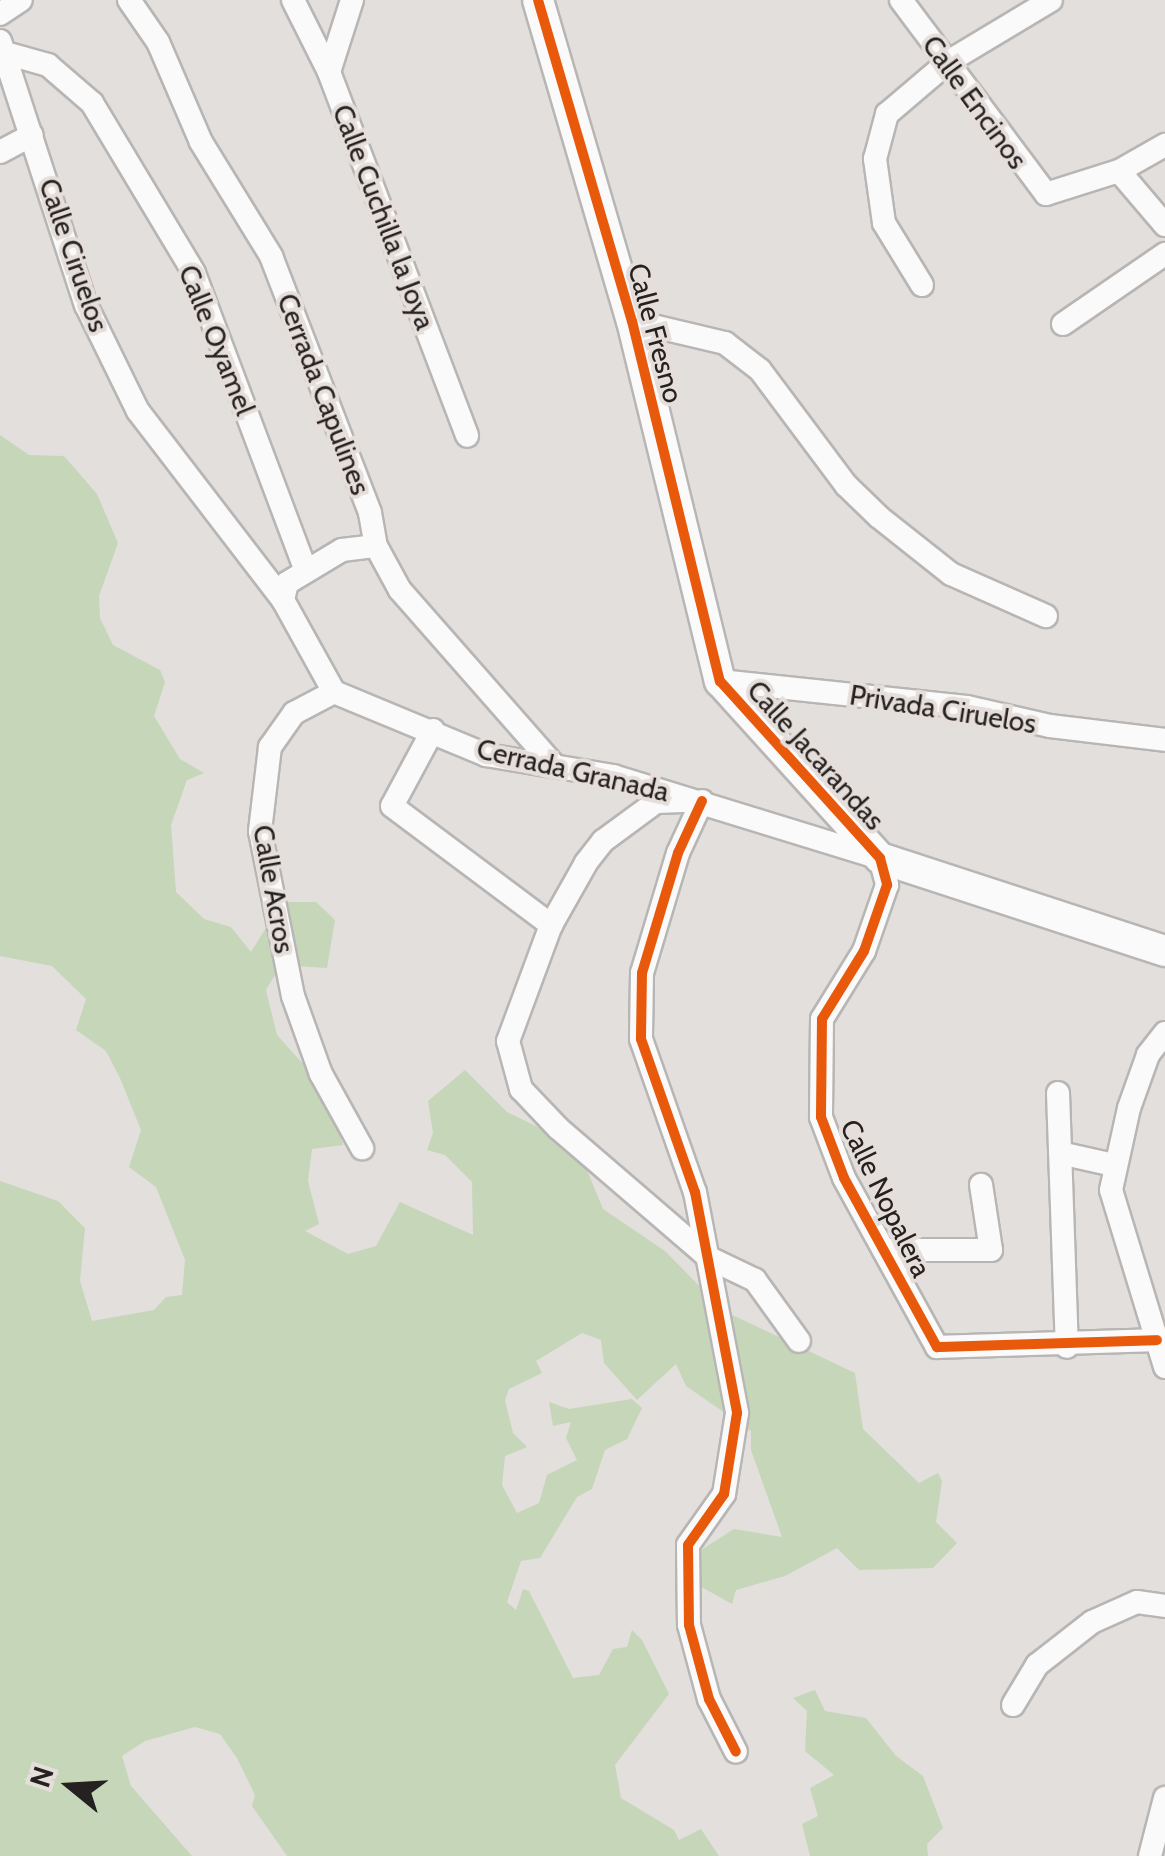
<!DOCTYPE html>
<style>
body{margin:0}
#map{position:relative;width:1165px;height:1856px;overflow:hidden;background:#e2dfdd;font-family:Cabin,sans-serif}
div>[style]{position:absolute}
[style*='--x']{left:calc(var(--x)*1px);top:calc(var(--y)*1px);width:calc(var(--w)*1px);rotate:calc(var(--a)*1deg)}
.green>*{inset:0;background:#c6d6b8}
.roads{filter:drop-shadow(2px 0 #b8b6b4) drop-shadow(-2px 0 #b8b6b4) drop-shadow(0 2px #b8b6b4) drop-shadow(0 -2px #b8b6b4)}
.minor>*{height:22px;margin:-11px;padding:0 11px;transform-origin:11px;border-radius:11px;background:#fbfafa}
.tertiary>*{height:30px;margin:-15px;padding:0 15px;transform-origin:15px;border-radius:15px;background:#fbfafa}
.cycleway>*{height:10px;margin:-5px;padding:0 5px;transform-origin:5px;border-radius:5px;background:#e8590c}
span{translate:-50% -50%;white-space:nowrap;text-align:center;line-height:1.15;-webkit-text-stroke:8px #e5deda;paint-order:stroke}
.street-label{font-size:28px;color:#242120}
.north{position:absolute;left:20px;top:1736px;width:100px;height:100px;-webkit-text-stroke:8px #e5deda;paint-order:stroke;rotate:288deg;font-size:28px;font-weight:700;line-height:40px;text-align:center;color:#242120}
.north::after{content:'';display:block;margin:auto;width:35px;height:45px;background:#242120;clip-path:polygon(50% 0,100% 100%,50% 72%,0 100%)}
</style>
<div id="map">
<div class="green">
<div style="clip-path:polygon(0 435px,29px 455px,64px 456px,97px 494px,118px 543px,99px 596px,100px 618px,113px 645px,160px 670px,165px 682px,154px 716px,180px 759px,204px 773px,187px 780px,171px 825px,176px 892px,204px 919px,231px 927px,251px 952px,282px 902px,316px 902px,335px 920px,327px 968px,281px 965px,266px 990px,277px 1035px,330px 1094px,343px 1145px,312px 1149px,308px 1181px,319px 1224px,305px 1231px,348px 1254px,376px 1246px,400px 1202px,473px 1235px,472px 1182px,445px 1155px,427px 1150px,433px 1133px,428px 1101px,465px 1070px,507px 1112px,577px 1146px,603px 1209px,665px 1251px,724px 1311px,855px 1373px,863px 1429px,919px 1483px,938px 1473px,942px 1481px,936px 1522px,957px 1543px,933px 1568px,859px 1570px,837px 1548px,785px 1576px,736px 1590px,732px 1604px,696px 1584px,684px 1561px,734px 1529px,782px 1537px,751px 1450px,751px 1431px,686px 1386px,676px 1364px,637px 1400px,604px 1363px,601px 1340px,582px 1333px,536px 1361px,542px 1373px,509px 1389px,505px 1400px,513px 1433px,527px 1447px,505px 1456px,502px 1485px,517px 1513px,539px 1503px,547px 1475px,577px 1460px,566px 1438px,571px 1422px,553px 1426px,549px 1402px,569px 1409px,632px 1399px,642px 1408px,627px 1439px,605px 1450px,592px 1489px,577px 1497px,540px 1558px,521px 1561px,507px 1602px,516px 1610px,523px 1589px,529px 1591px,573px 1678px,599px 1675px,613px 1649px,627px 1647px,632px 1630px,642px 1640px,669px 1694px,615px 1765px,621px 1798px,674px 1830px,679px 1840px,701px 1829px,719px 1856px,287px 1856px,252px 1806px,255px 1795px,237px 1758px,220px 1734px,195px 1727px,145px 1741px,122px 1756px,131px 1786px,192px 1856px,0 1856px,0 1181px,58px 1201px,85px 1228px,80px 1281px,92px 1321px,154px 1310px,166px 1297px,182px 1295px,185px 1260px,156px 1187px,129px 1167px,141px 1130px,120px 1078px,106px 1051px,76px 1030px,86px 999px,52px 966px,0 956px)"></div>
<div style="clip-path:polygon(815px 1690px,825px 1711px,866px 1718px,896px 1756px,923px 1776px,943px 1828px,927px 1844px,928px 1856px,810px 1856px,802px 1824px,818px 1816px,810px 1788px,834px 1775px,805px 1751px,807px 1711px,793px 1698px)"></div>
</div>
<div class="roads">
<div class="minor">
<div style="--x:129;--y:0;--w:51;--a:55.4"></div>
<div style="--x:158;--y:42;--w:109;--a:66.7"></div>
<div style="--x:201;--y:142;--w:134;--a:58.4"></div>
<div style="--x:271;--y:256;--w:275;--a:68.9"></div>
<div style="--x:370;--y:513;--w:34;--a:80"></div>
<div style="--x:376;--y:546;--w:50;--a:61.4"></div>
<div style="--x:400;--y:590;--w:230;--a:48.7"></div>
<div style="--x:293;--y:0;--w:80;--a:63.4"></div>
<div style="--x:329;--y:72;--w:389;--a:69.2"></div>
<div style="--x:901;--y:0;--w:242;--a:53.2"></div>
<div style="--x:1046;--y:194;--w:77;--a:-17.5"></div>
<div style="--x:1119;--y:171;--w:53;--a:-29.5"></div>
<div style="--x:0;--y:14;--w:25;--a:-34"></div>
<div style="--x:0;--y:41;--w:278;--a:72"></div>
<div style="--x:86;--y:305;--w:118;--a:63.9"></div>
<div style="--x:138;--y:411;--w:238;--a:52.5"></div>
<div style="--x:283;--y:600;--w:105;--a:61"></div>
<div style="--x:9;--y:54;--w:41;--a:15.8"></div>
<div style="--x:48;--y:65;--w:58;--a:40.8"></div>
<div style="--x:92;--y:103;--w:198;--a:59"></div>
<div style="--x:194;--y:273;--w:318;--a:69.4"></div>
<div style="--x:329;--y:72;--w:76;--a:-72.3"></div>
<div style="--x:0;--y:152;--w:36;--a:-28"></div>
<div style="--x:1119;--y:171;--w:71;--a:49.6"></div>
<div style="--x:922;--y:285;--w:73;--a:-121.5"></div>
<div style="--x:884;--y:223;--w:65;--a:-98"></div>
<div style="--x:875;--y:159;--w:47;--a:-75.1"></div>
<div style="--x:887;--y:114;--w:80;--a:-40.4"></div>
<div style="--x:948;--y:62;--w:120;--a:-31"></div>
<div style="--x:632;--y:321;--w:96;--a:13.3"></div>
<div style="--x:725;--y:343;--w:44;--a:37.6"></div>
<div style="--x:760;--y:370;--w:144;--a:53.2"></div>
<div style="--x:846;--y:485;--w:46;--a:44.1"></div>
<div style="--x:879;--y:517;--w:92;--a:38.4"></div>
<div style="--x:951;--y:574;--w:104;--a:23.9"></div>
<div style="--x:1063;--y:324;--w:124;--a:-34.5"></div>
<div style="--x:283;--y:600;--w:17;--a:-77"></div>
<div style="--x:287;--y:583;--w:64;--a:-31"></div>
<div style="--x:342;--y:550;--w:34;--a:-7"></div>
<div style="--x:720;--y:681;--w:248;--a:6"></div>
<div style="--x:967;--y:707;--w:85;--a:12.9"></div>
<div style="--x:1050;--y:726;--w:116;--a:6.9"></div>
<div style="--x:334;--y:692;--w:165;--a:22.5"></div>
<div style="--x:486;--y:755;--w:129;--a:9.4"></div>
<div style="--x:613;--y:776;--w:279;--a:17.1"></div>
<div style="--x:880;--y:858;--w:28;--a:75"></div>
<div style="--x:887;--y:885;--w:70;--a:109.2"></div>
<div style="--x:864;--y:951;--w:80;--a:121.7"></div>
<div style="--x:822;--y:1019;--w:98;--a:90.6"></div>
<div style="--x:821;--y:1117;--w:65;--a:69.3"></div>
<div style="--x:844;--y:1178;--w:193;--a:61.2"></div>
<div style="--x:937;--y:1347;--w:220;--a:-1.8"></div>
<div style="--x:334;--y:692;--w:45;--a:152.3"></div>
<div style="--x:294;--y:713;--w:42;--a:125.2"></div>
<div style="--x:270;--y:747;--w:85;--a:96.8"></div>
<div style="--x:260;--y:831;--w:168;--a:78.7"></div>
<div style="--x:293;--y:996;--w:83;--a:70.3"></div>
<div style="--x:321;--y:1074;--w:85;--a:61"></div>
<div style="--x:433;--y:730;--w:86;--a:118.3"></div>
<div style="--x:392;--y:806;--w:199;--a:36.8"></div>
<div style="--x:683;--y:801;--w:27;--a:178"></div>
<div style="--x:656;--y:802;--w:66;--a:143.7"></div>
<div style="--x:603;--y:841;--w:28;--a:128"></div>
<div style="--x:586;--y:863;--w:71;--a:119.4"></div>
<div style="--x:551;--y:925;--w:124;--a:110.3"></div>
<div style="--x:508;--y:1041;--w:50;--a:74.8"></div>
<div style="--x:521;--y:1089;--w:54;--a:46.5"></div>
<div style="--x:558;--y:1128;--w:199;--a:40.7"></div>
<div style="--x:709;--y:1258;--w:51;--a:25.6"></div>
<div style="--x:755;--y:1280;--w:75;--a:54.2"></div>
<div style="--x:702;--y:801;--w:57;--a:114.8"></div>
<div style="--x:678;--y:853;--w:125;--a:106.7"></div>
<div style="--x:642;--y:973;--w:66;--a:90.9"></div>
<div style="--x:641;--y:1039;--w:162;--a:70.6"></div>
<div style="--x:695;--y:1192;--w:225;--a:79.2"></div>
<div style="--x:737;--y:1413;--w:82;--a:99.1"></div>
<div style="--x:724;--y:1494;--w:62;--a:125.2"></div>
<div style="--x:688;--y:1545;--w:80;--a:89.3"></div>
<div style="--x:689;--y:1625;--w:77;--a:74.9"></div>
<div style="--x:709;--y:1699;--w:59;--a:63"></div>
<div style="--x:1165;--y:1033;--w:28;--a:128"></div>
<div style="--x:1148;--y:1055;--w:56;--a:109.7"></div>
<div style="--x:1129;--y:1108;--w:84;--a:102.4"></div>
<div style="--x:1111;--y:1190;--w:185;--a:73"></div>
<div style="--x:1058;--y:1093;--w:254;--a:88"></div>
<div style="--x:1060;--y:1153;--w:55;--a:12.5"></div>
<div style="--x:884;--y:1250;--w:107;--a:0"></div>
<div style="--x:991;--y:1250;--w:66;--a:-98.7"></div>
<div style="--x:1013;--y:1705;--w:47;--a:-59"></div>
<div style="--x:1037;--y:1665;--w:70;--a:-38"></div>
<div style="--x:1092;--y:1622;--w:49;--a:-24"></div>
<div style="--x:1137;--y:1602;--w:28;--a:8"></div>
<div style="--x:1150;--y:1856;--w:60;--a:-75.5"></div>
</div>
<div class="tertiary">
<div style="--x:538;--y:0;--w:334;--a:73.7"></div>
<div style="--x:632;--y:321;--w:371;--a:76.3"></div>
<div style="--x:720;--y:681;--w:239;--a:47.9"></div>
<div style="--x:880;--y:858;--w:300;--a:18.1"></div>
</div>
</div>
<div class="cycleway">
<div style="--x:538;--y:0;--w:334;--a:73.7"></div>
<div style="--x:632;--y:321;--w:371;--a:76.3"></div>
<div style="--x:720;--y:681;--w:239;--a:47.9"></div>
<div style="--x:880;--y:858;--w:28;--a:75"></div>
<div style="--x:887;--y:885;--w:70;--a:109.2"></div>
<div style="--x:864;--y:951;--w:80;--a:121.7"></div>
<div style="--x:822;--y:1019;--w:98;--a:90.6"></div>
<div style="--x:821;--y:1117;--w:65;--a:69.3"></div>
<div style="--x:844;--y:1178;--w:193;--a:61.2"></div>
<div style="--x:937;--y:1347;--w:220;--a:-1.8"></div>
<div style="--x:702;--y:801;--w:57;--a:114.8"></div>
<div style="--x:678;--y:853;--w:125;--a:106.7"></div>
<div style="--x:642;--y:973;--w:66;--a:90.9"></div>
<div style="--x:641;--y:1039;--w:162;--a:70.6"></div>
<div style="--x:695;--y:1192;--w:225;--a:79.2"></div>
<div style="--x:737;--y:1413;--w:82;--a:99.1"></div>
<div style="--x:724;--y:1494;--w:62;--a:125.2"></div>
<div style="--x:688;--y:1545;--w:80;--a:89.3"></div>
<div style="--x:689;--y:1625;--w:77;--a:74.9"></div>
<div style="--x:709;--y:1699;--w:59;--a:63"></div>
</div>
<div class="street-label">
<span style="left:975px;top:102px;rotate:54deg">Calle Encinos</span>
<span style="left:384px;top:217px;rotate:69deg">Calle Cuchilla la Joya</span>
<span style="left:74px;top:255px;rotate:71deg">Calle Ciruelos</span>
<span style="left:656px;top:333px;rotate:75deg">Calle Fresno</span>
<span style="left:217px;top:340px;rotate:68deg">Calle Oyamel</span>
<span style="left:324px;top:394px;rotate:69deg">Cerrada Capulines</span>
<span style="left:943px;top:709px;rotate:9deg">Privada Ciruelos</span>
<span style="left:816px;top:755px;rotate:48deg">Calle Jacarandas</span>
<span style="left:573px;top:770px;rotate:13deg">Cerrada Granada</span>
<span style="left:274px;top:889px;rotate:80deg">Calle Acros</span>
<span style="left:886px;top:1198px;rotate:64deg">Calle Nopalera</span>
</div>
<div class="north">N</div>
</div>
